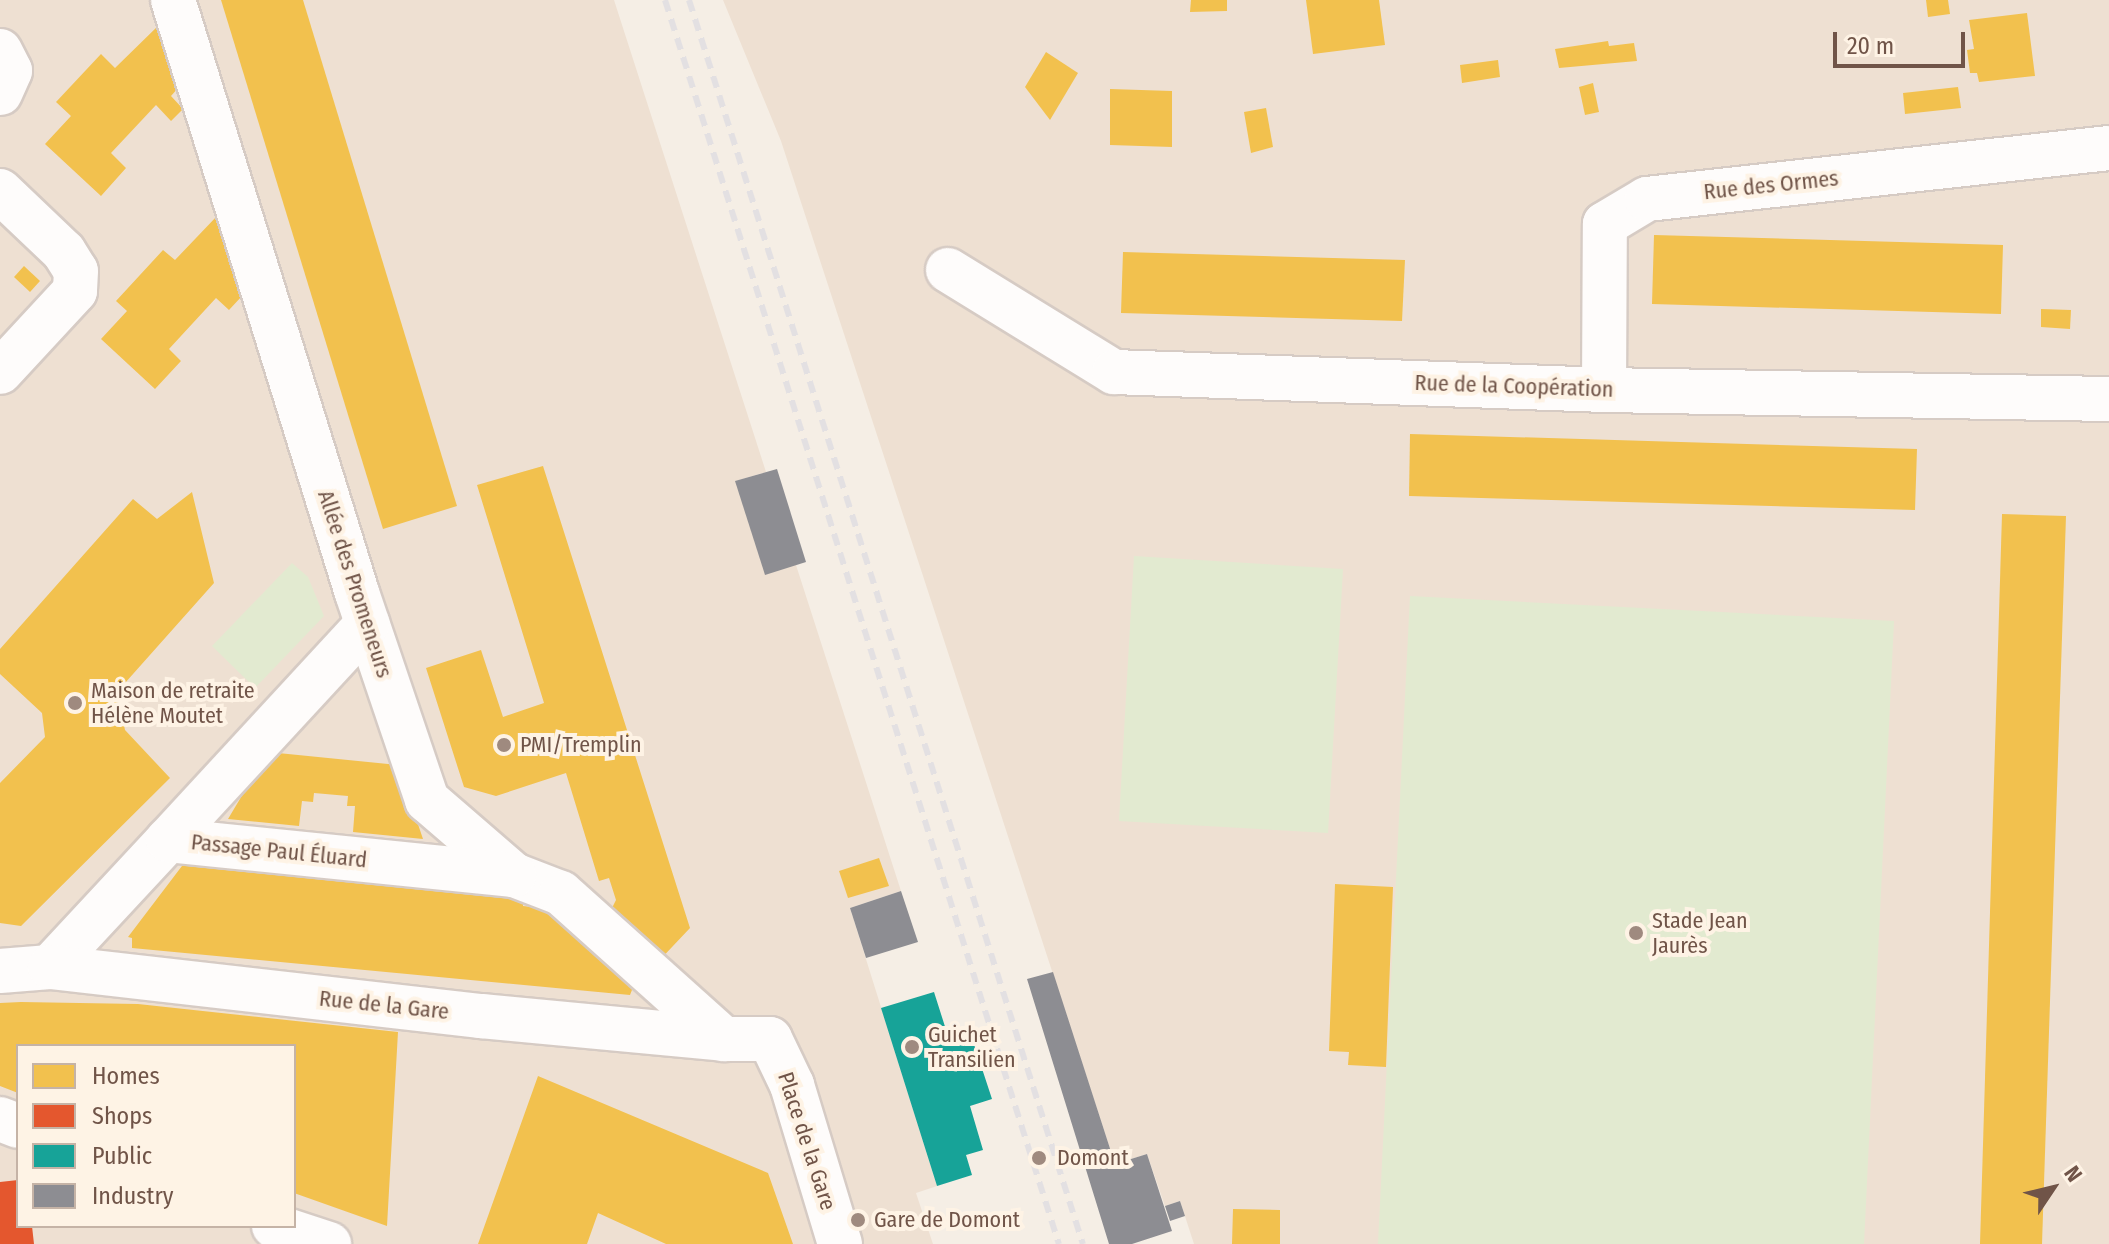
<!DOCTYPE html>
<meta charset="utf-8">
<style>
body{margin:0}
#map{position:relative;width:2109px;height:1244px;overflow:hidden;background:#f5eee5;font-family:"Fira Sans Condensed",sans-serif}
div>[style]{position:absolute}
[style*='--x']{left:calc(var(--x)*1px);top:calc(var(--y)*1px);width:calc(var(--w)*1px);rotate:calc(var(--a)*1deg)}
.residential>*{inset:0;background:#eee0d2}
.green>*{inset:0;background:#e2ead0}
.homes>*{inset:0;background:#f2c14e}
.shops>*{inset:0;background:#e4572e}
.public>*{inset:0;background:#17a398}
.industry>*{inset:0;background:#8d8d92}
.roads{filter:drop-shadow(2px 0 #d6cbc4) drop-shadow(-2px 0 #d6cbc4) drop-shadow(0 2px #d6cbc4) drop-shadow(0 -2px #d6cbc4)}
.minor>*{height:44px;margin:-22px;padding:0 22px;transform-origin:22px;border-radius:22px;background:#fefcfb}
.rail>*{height:6px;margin-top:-3px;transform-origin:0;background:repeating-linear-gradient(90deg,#e3e0e2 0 12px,transparent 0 20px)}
.dots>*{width:22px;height:22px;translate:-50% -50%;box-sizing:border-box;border:4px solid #fef3e5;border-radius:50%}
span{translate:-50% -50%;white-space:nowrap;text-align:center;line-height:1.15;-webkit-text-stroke:8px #fef3e5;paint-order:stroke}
.street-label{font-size:22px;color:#705448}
.poi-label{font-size:22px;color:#705448}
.left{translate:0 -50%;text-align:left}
.legend{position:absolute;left:16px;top:1044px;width:280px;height:184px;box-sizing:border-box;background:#fef3e5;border:2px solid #c5b3a6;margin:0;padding:10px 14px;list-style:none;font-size:24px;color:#705448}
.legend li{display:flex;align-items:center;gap:16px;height:40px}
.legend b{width:40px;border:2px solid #c5b3a6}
.north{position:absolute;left:2013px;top:1148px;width:80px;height:80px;-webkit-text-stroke:6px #fef3e5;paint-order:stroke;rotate:55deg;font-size:22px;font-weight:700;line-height:32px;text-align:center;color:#705448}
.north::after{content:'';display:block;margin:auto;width:28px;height:36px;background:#705448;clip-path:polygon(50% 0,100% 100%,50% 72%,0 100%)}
.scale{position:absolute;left:1833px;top:32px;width:132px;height:36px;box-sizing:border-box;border:4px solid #705448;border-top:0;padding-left:10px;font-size:24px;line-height:28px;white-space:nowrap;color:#705448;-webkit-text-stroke:6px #fef3e5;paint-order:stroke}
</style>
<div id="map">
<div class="residential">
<div style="clip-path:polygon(evenodd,0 0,614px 0,766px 472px,736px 481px,796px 565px,901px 891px,850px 908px,937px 1186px,916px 1193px,933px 1244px,0 1244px,0 0,18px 1046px,294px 1046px,294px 1226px,18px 1226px,18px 1046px)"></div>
<div style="clip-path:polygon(723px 0,2109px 0,2109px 1244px,1194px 1244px,1180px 1201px,1165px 1206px,1147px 1154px,1115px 1164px,781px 141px)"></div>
</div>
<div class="green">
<div style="clip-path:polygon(1134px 556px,1343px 569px,1328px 833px,1119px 821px)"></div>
<div style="clip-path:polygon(292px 563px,308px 577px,324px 616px,255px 688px,212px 646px)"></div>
<div style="clip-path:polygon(1410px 596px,1894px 621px,1864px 1244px,1378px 1244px)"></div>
</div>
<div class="homes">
<div style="clip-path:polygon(221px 0,303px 0,457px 506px,383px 529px)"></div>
<div style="clip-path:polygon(1191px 0,1227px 0,1227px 11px,1190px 12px)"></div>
<div style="clip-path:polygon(1306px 0,1379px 0,1385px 45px,1313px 54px)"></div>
<div style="clip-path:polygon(1926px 0,1948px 0,1950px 14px,1928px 17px)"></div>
<div style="clip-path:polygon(2027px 13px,2035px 76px,1979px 82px,1977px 73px,1970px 73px,1967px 50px,1974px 49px,1969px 20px)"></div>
<div style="clip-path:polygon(160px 24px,179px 87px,171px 96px,183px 109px,171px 121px,156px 105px,111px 153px,126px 168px,101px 196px,45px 144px,71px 116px,56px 102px,101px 54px,115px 68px)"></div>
<div style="clip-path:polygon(1608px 41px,1609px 46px,1634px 43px,1637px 61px,1559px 68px,1555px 49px)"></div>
<div style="clip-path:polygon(1046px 52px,1078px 73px,1050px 120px,1025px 87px)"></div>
<div style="clip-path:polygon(1498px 60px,1500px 77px,1462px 83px,1460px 65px)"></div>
<div style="clip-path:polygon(1593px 83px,1599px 112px,1585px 115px,1579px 87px)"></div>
<div style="clip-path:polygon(1958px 87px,1961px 108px,1905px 114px,1903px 93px)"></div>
<div style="clip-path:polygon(1110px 89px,1172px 91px,1172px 147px,1110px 145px)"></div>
<div style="clip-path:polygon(1266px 108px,1273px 147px,1251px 153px,1244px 112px)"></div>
<div style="clip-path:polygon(217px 216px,242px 296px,229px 310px,216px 298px,169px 349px,181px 361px,155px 389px,101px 339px,127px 311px,116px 301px,163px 250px,175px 260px)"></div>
<div style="clip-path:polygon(1654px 235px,2003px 245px,2001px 314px,1652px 304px)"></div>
<div style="clip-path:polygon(1123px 252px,1405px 260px,1402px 321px,1121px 313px)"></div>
<div style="clip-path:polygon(24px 266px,40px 281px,30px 292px,14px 277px)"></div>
<div style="clip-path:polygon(2041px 309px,2071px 310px,2070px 329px,2041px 327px)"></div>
<div style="clip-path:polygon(1410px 434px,1917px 449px,1915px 510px,1409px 496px)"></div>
<div style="clip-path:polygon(543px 466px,690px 928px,655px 965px,607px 918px,616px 900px,609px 878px,599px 881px,566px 773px,496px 796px,464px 787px,426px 668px,481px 650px,503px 717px,544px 703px,477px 485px)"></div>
<div style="clip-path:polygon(192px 492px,214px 583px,117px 692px,125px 730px,170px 778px,21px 926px,0 923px,0 783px,45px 737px,42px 713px,0 674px,0 649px,133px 499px,157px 519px)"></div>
<div style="clip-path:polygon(2002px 514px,2066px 516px,2042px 1244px,1980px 1244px)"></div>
<div style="clip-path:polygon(268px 752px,398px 765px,423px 839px,353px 832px,355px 806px,347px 806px,348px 796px,314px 793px,313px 802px,302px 801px,299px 826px,228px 819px)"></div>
<div style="clip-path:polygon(879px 858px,889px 886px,848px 898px,839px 871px)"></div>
<div style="clip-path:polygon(185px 862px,523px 897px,523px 906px,558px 910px,557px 922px,578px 924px,639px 972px,630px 995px,132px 948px,132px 938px,128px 937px)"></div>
<div style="clip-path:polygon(1335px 884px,1393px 887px,1386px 1067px,1348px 1065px,1349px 1052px,1329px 1051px)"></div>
<div style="clip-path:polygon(21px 1002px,138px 1004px,398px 1032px,387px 1226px,294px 1193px,294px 1046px,18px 1046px,18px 1093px,0 1086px,0 1003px)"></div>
<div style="clip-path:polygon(538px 1076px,768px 1173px,793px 1244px,666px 1244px,598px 1213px,587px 1244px,478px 1244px)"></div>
<div style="clip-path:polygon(1233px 1209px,1280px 1210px,1280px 1244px,1232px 1244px)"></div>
</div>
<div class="shops">
<div style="clip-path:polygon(18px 1180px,18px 1226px,32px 1226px,34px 1244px,0 1244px,0 1182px)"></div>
</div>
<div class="public">
<div style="clip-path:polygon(934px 992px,948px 1036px,969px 1029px,992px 1099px,970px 1106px,983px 1150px,966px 1155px,972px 1175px,937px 1186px,881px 1008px)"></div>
</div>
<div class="industry">
<div style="clip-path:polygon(777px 469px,806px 562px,765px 575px,735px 481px)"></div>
<div style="clip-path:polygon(901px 891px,918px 942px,866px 958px,850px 908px)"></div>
<div style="clip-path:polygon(1053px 972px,1115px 1164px,1147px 1154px,1172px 1231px,1132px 1244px,1109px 1244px,1027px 979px)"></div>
<div style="clip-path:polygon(1180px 1201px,1185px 1216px,1170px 1221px,1165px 1206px)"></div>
</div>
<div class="roads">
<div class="minor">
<div style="--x:173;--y:0;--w:621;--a:72.76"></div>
<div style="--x:357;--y:593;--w:219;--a:71.3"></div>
<div style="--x:427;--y:800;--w:115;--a:40.8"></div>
<div style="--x:514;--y:875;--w:50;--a:21"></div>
<div style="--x:561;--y:893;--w:219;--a:41.9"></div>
<div style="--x:0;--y:51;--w:22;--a:63"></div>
<div style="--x:10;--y:71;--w:24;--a:114"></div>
<div style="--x:0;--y:191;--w:88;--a:43.6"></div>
<div style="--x:64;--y:252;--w:22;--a:58"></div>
<div style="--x:76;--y:271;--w:20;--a:93"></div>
<div style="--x:75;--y:291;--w:110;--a:132.8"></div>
<div style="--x:948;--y:270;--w:195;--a:31.6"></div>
<div style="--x:1114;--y:372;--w:490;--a:2.1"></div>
<div style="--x:1604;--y:390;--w:505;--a:1.02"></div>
<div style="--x:1604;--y:390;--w:166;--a:-89.7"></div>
<div style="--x:1605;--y:224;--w:49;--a:-30.8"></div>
<div style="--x:1647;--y:199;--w:465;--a:-6.3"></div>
<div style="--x:168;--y:840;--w:294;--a:-47.3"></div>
<div style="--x:50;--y:967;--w:173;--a:-47.1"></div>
<div style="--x:168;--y:840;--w:348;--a:5.8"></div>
<div style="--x:0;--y:971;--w:50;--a:-4.6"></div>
<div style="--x:50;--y:967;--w:434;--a:6.5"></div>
<div style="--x:481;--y:1016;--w:244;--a:5.4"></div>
<div style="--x:724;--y:1039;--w:46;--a:0"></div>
<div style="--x:770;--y:1039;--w:51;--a:64.4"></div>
<div style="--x:792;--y:1085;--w:166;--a:73.2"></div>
<div style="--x:0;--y:1119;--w:19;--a:21"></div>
<div style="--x:274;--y:1226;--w:58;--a:18.1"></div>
</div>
</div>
<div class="rail">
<div style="--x:665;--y:0;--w:1305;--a:72.43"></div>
<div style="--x:689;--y:0;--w:1305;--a:72.43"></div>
</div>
<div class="dots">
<div style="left:75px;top:703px;background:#9f8a7f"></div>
<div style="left:504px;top:745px;background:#9f8a7f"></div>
<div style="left:1636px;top:933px;background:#9f8a7f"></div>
<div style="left:912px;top:1047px;background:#9f8a7f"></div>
<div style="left:1039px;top:1158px;background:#9f8a7f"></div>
<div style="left:858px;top:1220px;background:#9f8a7f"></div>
</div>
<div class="street-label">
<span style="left:1771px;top:185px;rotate:-6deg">Rue des Ormes</span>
<span style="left:1514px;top:386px;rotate:2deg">Rue de la Coopération</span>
<span style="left:355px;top:584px;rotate:72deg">Allée des Promeneurs</span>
<span style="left:279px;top:851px;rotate:6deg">Passage Paul Éluard</span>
<span style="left:384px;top:1005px;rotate:6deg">Rue de la Gare</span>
<span style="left:807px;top:1141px;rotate:72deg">Place de la Gare</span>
</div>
<div class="poi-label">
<span class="left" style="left:91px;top:703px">Maison de retraite<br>Hélène Moutet</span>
<span class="left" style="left:520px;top:745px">PMI/Tremplin</span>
<span class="left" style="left:1652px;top:933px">Stade Jean<br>Jaurès</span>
<span class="left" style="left:928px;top:1047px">Guichet<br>Transilien</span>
<span class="left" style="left:1057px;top:1158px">Domont</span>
<span class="left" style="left:874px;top:1220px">Gare de Domont</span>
</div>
<ul class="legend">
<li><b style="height:22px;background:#f2c14e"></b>Homes</li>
<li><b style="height:22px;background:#e4572e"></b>Shops</li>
<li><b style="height:22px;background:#17a398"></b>Public</li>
<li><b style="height:22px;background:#8d8d92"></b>Industry</li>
</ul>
<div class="north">N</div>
<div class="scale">20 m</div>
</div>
